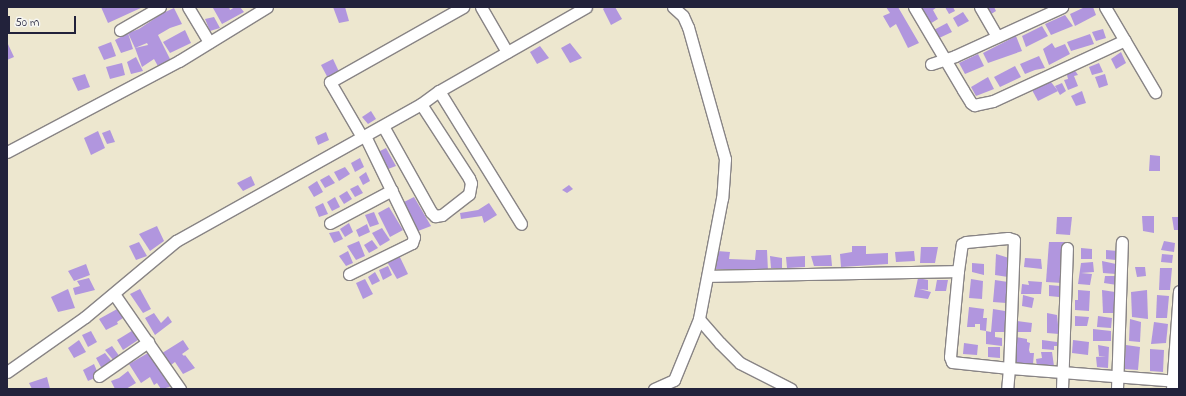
<!DOCTYPE html>
<style>
body{margin:0}
#map{position:relative;width:1186px;height:396px;overflow:hidden;background:#ede7cf;font-family:"Indie Flower",sans-serif}
div>[style]{position:absolute}
[style*='--x']{left:calc(var(--x)*1px);top:calc(var(--y)*1px);width:calc(var(--w)*1px);rotate:calc(var(--a)*1deg)}
.building>*{inset:0;background:#b196de}
.roads{filter:drop-shadow(1px 0 #888485) drop-shadow(-1px 0 #888485) drop-shadow(0 1px #888485) drop-shadow(0 -1px #888485)}
.street>*{height:11px;margin:-5.5px;padding:0 5.5px;transform-origin:5.5px;border-radius:5.5px;background:#fff}
span{translate:-50% -50%;white-space:nowrap;text-align:center;line-height:1.15;-webkit-text-stroke:3.5px #f6f6f2;paint-order:stroke}
.frame{position:absolute;inset:0;border:8px solid #22223b;pointer-events:none}
.scale{position:absolute;left:8px;top:16px;width:68px;height:18px;box-sizing:border-box;border:2px solid #22223b;border-top:0;padding-left:5px;font-size:12px;line-height:14px;white-space:nowrap;color:#22223b;-webkit-text-stroke:3px #f6f6f2;paint-order:stroke}
</style>
<div id="map">
<div class="building">
<div style="clip-path:polygon(101px 7px,143px 7px,108px 23px)"></div>
<div style="clip-path:polygon(214px 7px,229px 7px,230px 10px,235px 7px,240px 7px,244px 12px,222px 24px,213px 8px)"></div>
<div style="clip-path:polygon(333px 7px,345px 7px,349px 21px,339px 23px)"></div>
<div style="clip-path:polygon(605px 7px,615px 7px,622px 19px,611px 25px,603px 9px)"></div>
<div style="clip-path:polygon(886px 7px,898px 7px,919px 43px,908px 48px,896px 24px,890px 28px,883px 16px,890px 13px)"></div>
<div style="clip-path:polygon(915px 7px,937px 7px,933px 10px,938px 19px,928px 25px)"></div>
<div style="clip-path:polygon(945px 7px,953px 7px,955px 11px,949px 14px)"></div>
<div style="clip-path:polygon(984px 7px,994px 7px,996px 11px,988px 16px)"></div>
<div style="clip-path:polygon(1085px 7px,1093px 7px,1096px 15px,1075px 26px,1070px 14px)"></div>
<div style="clip-path:polygon(174px 8px,182px 24px,170px 28px,158px 35px,152px 23px,171px 61px,159px 68px,154px 59px,142px 67px,135px 48px,148px 45px,147px 43px,135px 48px,128px 33px,139px 29px,163px 13px)"></div>
<div style="clip-path:polygon(963px 12px,969px 21px,958px 27px,953px 18px)"></div>
<div style="clip-path:polygon(1065px 15px,1073px 26px,1051px 35px,1045px 24px)"></div>
<div style="clip-path:polygon(214px 17px,220px 28px,210px 31px,205px 19px)"></div>
<div style="clip-path:polygon(947px 23px,952px 32px,937px 39px,932px 31px)"></div>
<div style="clip-path:polygon(1042px 26px,1048px 36px,1026px 47px,1022px 36px)"></div>
<div style="clip-path:polygon(1103px 29px,1106px 38px,1096px 41px,1092px 32px)"></div>
<div style="clip-path:polygon(185px 30px,191px 43px,170px 53px,163px 42px)"></div>
<div style="clip-path:polygon(128px 33px,133px 49px,121px 53px,115px 40px)"></div>
<div style="clip-path:polygon(1090px 34px,1094px 44px,1071px 51px,1067px 42px)"></div>
<div style="clip-path:polygon(1016px 36px,1022px 51px,988px 63px,983px 53px)"></div>
<div style="clip-path:polygon(7px 42px,14px 57px,7px 60px)"></div>
<div style="clip-path:polygon(111px 42px,116px 56px,104px 60px,98px 47px)"></div>
<div style="clip-path:polygon(570px 43px,582px 58px,570px 63px,561px 48px)"></div>
<div style="clip-path:polygon(1052px 43px,1055px 48px,1065px 44px,1070px 54px,1049px 65px,1043px 49px)"></div>
<div style="clip-path:polygon(540px 46px,549px 58px,537px 64px,530px 52px)"></div>
<div style="clip-path:polygon(1121px 52px,1126px 63px,1116px 69px,1111px 59px)"></div>
<div style="clip-path:polygon(978px 54px,984px 66px,965px 74px,959px 63px)"></div>
<div style="clip-path:polygon(1039px 56px,1045px 68px,1035px 70px,1025px 74px,1020px 64px)"></div>
<div style="clip-path:polygon(136px 57px,143px 71px,131px 74px,127px 62px)"></div>
<div style="clip-path:polygon(333px 59px,341px 76px,330px 82px,321px 65px)"></div>
<div style="clip-path:polygon(122px 63px,125px 75px,110px 79px,106px 67px)"></div>
<div style="clip-path:polygon(1099px 63px,1103px 72px,1092px 75px,1089px 67px)"></div>
<div style="clip-path:polygon(1015px 66px,1021px 77px,1000px 87px,994px 77px)"></div>
<div style="clip-path:polygon(1074px 69px,1078px 75px,1074px 76px,1078px 86px,1068px 90px,1064px 80px,1068px 79px,1066px 71px)"></div>
<div style="clip-path:polygon(85px 74px,90px 87px,78px 91px,72px 78px)"></div>
<div style="clip-path:polygon(1105px 74px,1108px 85px,1099px 88px,1095px 77px)"></div>
<div style="clip-path:polygon(988px 77px,994px 89px,976px 96px,971px 87px)"></div>
<div style="clip-path:polygon(1051px 82px,1058px 91px,1038px 101px,1032px 90px)"></div>
<div style="clip-path:polygon(1062px 83px,1066px 91px,1060px 95px,1055px 86px)"></div>
<div style="clip-path:polygon(1082px 91px,1086px 103px,1076px 106px,1071px 96px)"></div>
<div style="clip-path:polygon(371px 111px,376px 119px,368px 124px,362px 117px)"></div>
<div style="clip-path:polygon(110px 130px,115px 142px,107px 144px,102px 133px)"></div>
<div style="clip-path:polygon(98px 131px,105px 148px,91px 155px,84px 138px)"></div>
<div style="clip-path:polygon(326px 132px,329px 140px,318px 145px,315px 137px)"></div>
<div style="clip-path:polygon(386px 148px,396px 166px,388px 169px,378px 152px)"></div>
<div style="clip-path:polygon(1150px 155px,1160px 156px,1160px 171px,1149px 171px)"></div>
<div style="clip-path:polygon(360px 158px,364px 167px,355px 172px,351px 163px)"></div>
<div style="clip-path:polygon(345px 167px,350px 174px,339px 181px,334px 172px)"></div>
<div style="clip-path:polygon(366px 172px,370px 181px,363px 185px,359px 177px)"></div>
<div style="clip-path:polygon(329px 175px,335px 183px,325px 188px,320px 180px)"></div>
<div style="clip-path:polygon(251px 176px,255px 185px,243px 191px,237px 183px)"></div>
<div style="clip-path:polygon(317px 181px,323px 192px,314px 197px,308px 187px)"></div>
<div style="clip-path:polygon(358px 185px,363px 193px,355px 197px,350px 189px)"></div>
<div style="clip-path:polygon(569px 185px,573px 189px,567px 193px,562px 190px)"></div>
<div style="clip-path:polygon(347px 191px,352px 199px,344px 204px,339px 196px)"></div>
<div style="clip-path:polygon(335px 197px,340px 207px,332px 211px,327px 202px)"></div>
<div style="clip-path:polygon(414px 197px,431px 226px,413px 233px,402px 203px)"></div>
<div style="clip-path:polygon(323px 203px,328px 214px,319px 217px,315px 207px)"></div>
<div style="clip-path:polygon(489px 203px,497px 215px,484px 223px,482px 216px,461px 219px,460px 213px,478px 210px)"></div>
<div style="clip-path:polygon(389px 207px,403px 230px,390px 237px,378px 213px)"></div>
<div style="clip-path:polygon(374px 212px,379px 224px,370px 227px,365px 215px)"></div>
<div style="clip-path:polygon(1142px 216px,1154px 216px,1154px 233px,1143px 231px)"></div>
<div style="clip-path:polygon(1057px 217px,1072px 217px,1070px 235px,1056px 234px)"></div>
<div style="clip-path:polygon(1172px 217px,1179px 217px,1179px 230px,1174px 230px)"></div>
<div style="clip-path:polygon(349px 223px,353px 232px,345px 237px,340px 229px)"></div>
<div style="clip-path:polygon(367px 224px,370px 232px,359px 237px,356px 230px)"></div>
<div style="clip-path:polygon(157px 226px,164px 241px,150px 251px,139px 234px)"></div>
<div style="clip-path:polygon(382px 228px,390px 240px,380px 246px,372px 233px)"></div>
<div style="clip-path:polygon(339px 231px,343px 239px,334px 243px,329px 233px)"></div>
<div style="clip-path:polygon(372px 240px,378px 248px,369px 253px,364px 245px)"></div>
<div style="clip-path:polygon(359px 241px,365px 256px,356px 260px,347px 246px)"></div>
<div style="clip-path:polygon(1164px 241px,1175px 243px,1174px 252px,1161px 250px)"></div>
<div style="clip-path:polygon(139px 242px,147px 256px,136px 260px,129px 246px)"></div>
<div style="clip-path:polygon(1049px 242px,1065px 242px,1062px 283px,1046px 282px)"></div>
<div style="clip-path:polygon(852px 246px,866px 246px,866px 254px,888px 253px,888px 264px,841px 267px,840px 254px,852px 252px)"></div>
<div style="clip-path:polygon(921px 247px,938px 247px,935px 263px,920px 263px)"></div>
<div style="clip-path:polygon(1081px 248px,1092px 249px,1092px 259px,1081px 259px)"></div>
<div style="clip-path:polygon(756px 250px,767px 250px,768px 271px,751px 272px,751px 269px,716px 269px,717px 251px,730px 252px,729px 259px,755px 260px)"></div>
<div style="clip-path:polygon(1106px 250px,1118px 251px,1116px 260px,1106px 259px)"></div>
<div style="clip-path:polygon(348px 251px,353px 263px,346px 266px,339px 256px)"></div>
<div style="clip-path:polygon(914px 251px,915px 261px,896px 262px,895px 252px)"></div>
<div style="clip-path:polygon(398px 253px,408px 274px,397px 279px,386px 260px)"></div>
<div style="clip-path:polygon(996px 254px,1009px 258px,1008px 277px,995px 275px)"></div>
<div style="clip-path:polygon(1162px 254px,1173px 255px,1172px 263px,1161px 262px)"></div>
<div style="clip-path:polygon(831px 255px,832px 266px,814px 266px,811px 256px)"></div>
<div style="clip-path:polygon(770px 256px,782px 258px,782px 268px,771px 268px)"></div>
<div style="clip-path:polygon(805px 256px,805px 267px,787px 268px,786px 257px)"></div>
<div style="clip-path:polygon(1025px 258px,1041px 259px,1042px 269px,1024px 267px)"></div>
<div style="clip-path:polygon(1102px 261px,1116px 264px,1116px 274px,1103px 273px)"></div>
<div style="clip-path:polygon(1093px 262px,1094px 272px,1081px 273px,1092px 274px,1090px 285px,1078px 284px,1081px 263px)"></div>
<div style="clip-path:polygon(972px 263px,984px 264px,984px 275px,972px 272px)"></div>
<div style="clip-path:polygon(86px 264px,90px 275px,74px 281px,68px 271px)"></div>
<div style="clip-path:polygon(388px 266px,392px 275px,383px 280px,379px 270px)"></div>
<div style="clip-path:polygon(1135px 267px,1145px 267px,1146px 276px,1137px 277px)"></div>
<div style="clip-path:polygon(1160px 268px,1172px 268px,1170px 290px,1159px 290px)"></div>
<div style="clip-path:polygon(375px 272px,380px 281px,372px 285px,368px 277px)"></div>
<div style="clip-path:polygon(1105px 276px,1115px 276px,1117px 285px,1104px 283px)"></div>
<div style="clip-path:polygon(89px 278px,95px 290px,75px 295px,73px 288px,80px 286px,77px 281px)"></div>
<div style="clip-path:polygon(918px 278px,928px 280px,928px 290px,919px 289px,931px 292px,928px 299px,914px 297px)"></div>
<div style="clip-path:polygon(365px 279px,373px 294px,363px 299px,356px 283px)"></div>
<div style="clip-path:polygon(971px 279px,983px 281px,982px 299px,969px 298px)"></div>
<div style="clip-path:polygon(937px 280px,948px 280px,946px 291px,935px 291px)"></div>
<div style="clip-path:polygon(995px 280px,1008px 282px,1006px 303px,993px 302px)"></div>
<div style="clip-path:polygon(1028px 281px,1042px 282px,1041px 294px,1021px 294px,1022px 284px,1029px 285px)"></div>
<div style="clip-path:polygon(1049px 285px,1060px 286px,1059px 297px,1049px 296px)"></div>
<div style="clip-path:polygon(68px 289px,75px 308px,58px 312px,51px 297px)"></div>
<div style="clip-path:polygon(140px 289px,151px 309px,143px 313px,130px 294px)"></div>
<div style="clip-path:polygon(1078px 290px,1090px 291px,1089px 311px,1075px 310px,1075px 300px,1078px 300px)"></div>
<div style="clip-path:polygon(1102px 290px,1115px 292px,1115px 313px,1103px 313px)"></div>
<div style="clip-path:polygon(1147px 290px,1148px 319px,1132px 317px,1131px 292px)"></div>
<div style="clip-path:polygon(1023px 295px,1034px 298px,1032px 308px,1022px 306px)"></div>
<div style="clip-path:polygon(1157px 295px,1169px 296px,1167px 318px,1156px 318px)"></div>
<div style="clip-path:polygon(969px 307px,984px 309px,983px 318px,987px 318px,986px 331px,980px 330px,980px 324px,975px 324px,975px 327px,967px 327px)"></div>
<div style="clip-path:polygon(119px 308px,126px 316px,117px 322px,118px 324px,106px 330px,99px 319px)"></div>
<div style="clip-path:polygon(993px 309px,1005px 311px,1005px 332px,995px 332px,995px 337px,1002px 338px,1002px 346px,986px 344px,986px 331px,991px 332px)"></div>
<div style="clip-path:polygon(154px 313px,161px 323px,168px 316px,172px 322px,155px 335px,145px 318px)"></div>
<div style="clip-path:polygon(1047px 313px,1057px 315px,1059px 334px,1047px 333px)"></div>
<div style="clip-path:polygon(1075px 316px,1089px 317px,1087px 326px,1075px 326px)"></div>
<div style="clip-path:polygon(1098px 316px,1112px 318px,1111px 328px,1097px 327px)"></div>
<div style="clip-path:polygon(1130px 319px,1141px 322px,1140px 342px,1129px 341px)"></div>
<div style="clip-path:polygon(1017px 321px,1032px 323px,1031px 332px,1016px 332px)"></div>
<div style="clip-path:polygon(1154px 322px,1168px 324px,1166px 343px,1151px 344px)"></div>
<div style="clip-path:polygon(135px 329px,141px 338px,123px 350px,117px 340px)"></div>
<div style="clip-path:polygon(1093px 329px,1111px 331px,1111px 341px,1093px 341px)"></div>
<div style="clip-path:polygon(91px 331px,97px 342px,88px 347px,82px 335px)"></div>
<div style="clip-path:polygon(1016px 337px,1027px 339px,1027px 342px,1030px 343px,1029px 350px,1030px 353px,1034px 353px,1033px 364px,1013px 363px)"></div>
<div style="clip-path:polygon(79px 340px,86px 352px,74px 358px,68px 348px)"></div>
<div style="clip-path:polygon(183px 340px,189px 349px,182px 354px,184px 356px,185px 355px,195px 368px,183px 374px,175px 362px,168px 367px,159px 355px)"></div>
<div style="clip-path:polygon(1042px 340px,1057px 342px,1057px 346px,1054px 346px,1054px 350px,1042px 349px)"></div>
<div style="clip-path:polygon(1073px 340px,1089px 342px,1088px 355px,1072px 353px)"></div>
<div style="clip-path:polygon(964px 343px,978px 345px,977px 355px,963px 354px)"></div>
<div style="clip-path:polygon(1098px 345px,1109px 347px,1108px 368px,1097px 367px,1096px 357px,1106px 356px,1099px 356px)"></div>
<div style="clip-path:polygon(1126px 345px,1140px 347px,1138px 370px,1124px 369px)"></div>
<div style="clip-path:polygon(112px 346px,120px 357px,114px 361px,105px 350px)"></div>
<div style="clip-path:polygon(988px 347px,1000px 347px,1000px 358px,988px 357px)"></div>
<div style="clip-path:polygon(1150px 349px,1164px 350px,1163px 372px,1150px 371px)"></div>
<div style="clip-path:polygon(1041px 352px,1052px 352px,1054px 366px,1037px 367px,1036px 359px,1042px 358px)"></div>
<div style="clip-path:polygon(105px 353px,113px 363px,102px 369px,96px 358px)"></div>
<div style="clip-path:polygon(148px 353px,166px 378px,170px 387px,161px 389px,157px 383px,154px 385px,150px 377px,141px 383px,129px 364px)"></div>
<div style="clip-path:polygon(94px 364px,99px 376px,88px 381px,83px 370px)"></div>
<div style="clip-path:polygon(128px 371px,136px 383px,126px 389px,115px 389px,111px 381px,119px 378px)"></div>
<div style="clip-path:polygon(47px 377px,50px 389px,32px 389px,29px 383px)"></div>
</div>
<div class="roads">
<div class="street">
<div style="--x:188;--y:7;--w:41;--a:59"></div>
<div style="--x:481;--y:7;--w:52;--a:60"></div>
<div style="--x:673;--y:7;--w:13;--a:42"></div>
<div style="--x:683;--y:16;--w:12;--a:66"></div>
<div style="--x:688;--y:27;--w:137;--a:74.3"></div>
<div style="--x:725;--y:159;--w:39;--a:94"></div>
<div style="--x:722;--y:198;--w:123;--a:100.8"></div>
<div style="--x:699;--y:319;--w:32;--a:49"></div>
<div style="--x:720;--y:343;--w:28;--a:45"></div>
<div style="--x:740;--y:363;--w:57;--a:27"></div>
<div style="--x:914;--y:7;--w:96;--a:59.4"></div>
<div style="--x:963;--y:90;--w:15;--a:58"></div>
<div style="--x:971;--y:103;--w:4;--a:34"></div>
<div style="--x:974;--y:105;--w:19;--a:-12"></div>
<div style="--x:993;--y:101;--w:145;--a:-24.8"></div>
<div style="--x:980;--y:7;--w:34;--a:60"></div>
<div style="--x:1105;--y:7;--w:99;--a:59.5"></div>
<div style="--x:120;--y:30;--w:46;--a:-29.9"></div>
<div style="--x:931;--y:64;--w:25;--a:-18"></div>
<div style="--x:955;--y:56;--w:118;--a:-24.6"></div>
<div style="--x:439;--y:91;--w:156;--a:58.3"></div>
<div style="--x:383;--y:126;--w:98;--a:60.8"></div>
<div style="--x:431;--y:212;--w:6;--a:45"></div>
<div style="--x:435;--y:216;--w:7;--a:-8"></div>
<div style="--x:442;--y:215;--w:34;--a:-38"></div>
<div style="--x:469;--y:194;--w:11;--a:-80"></div>
<div style="--x:471;--y:183;--w:5;--a:-112"></div>
<div style="--x:469;--y:178;--w:88;--a:-123"></div>
<div style="--x:362;--y:137;--w:64;--a:-120.2"></div>
<div style="--x:330;--y:82;--w:153;--a:-29.4"></div>
<div style="--x:7;--y:152;--w:195;--a:-27.9"></div>
<div style="--x:179;--y:61;--w:103;--a:-31.5"></div>
<div style="--x:330;--y:223;--w:70;--a:-28"></div>
<div style="--x:958;--y:271;--w:27;--a:-82"></div>
<div style="--x:962;--y:244;--w:4;--a:-27"></div>
<div style="--x:966;--y:242;--w:42;--a:-5.4"></div>
<div style="--x:1008;--y:238;--w:6;--a:18"></div>
<div style="--x:1014;--y:240;--w:128;--a:92.2"></div>
<div style="--x:1009;--y:368;--w:170;--a:4.4"></div>
<div style="--x:349;--y:274;--w:70;--a:-26.2"></div>
<div style="--x:412;--y:243;--w:6;--a:-72"></div>
<div style="--x:414;--y:237;--w:112;--a:-115.9"></div>
<div style="--x:708;--y:276;--w:250;--a:-1.1"></div>
<div style="--x:958;--y:271;--w:86;--a:95.3"></div>
<div style="--x:950;--y:357;--w:5;--a:68"></div>
<div style="--x:952;--y:362;--w:57;--a:6"></div>
<div style="--x:1009;--y:368;--w:21;--a:95"></div>
<div style="--x:114;--y:294;--w:116;--a:55.2"></div>
<div style="--x:7;--y:372;--w:95;--a:-35.2"></div>
<div style="--x:85;--y:317;--w:119;--a:-39.9"></div>
<div style="--x:176;--y:241;--w:281;--a:-29.2"></div>
<div style="--x:421;--y:104;--w:22;--a:-36"></div>
<div style="--x:439;--y:91;--w:169;--a:-29.7"></div>
<div style="--x:99;--y:376;--w:60;--a:-34.8"></div>
<div style="--x:654;--y:389;--w:22;--a:-24"></div>
<div style="--x:674;--y:380;--w:66;--a:-67.7"></div>
<div style="--x:1062;--y:389;--w:141;--a:-88"></div>
<div style="--x:1117;--y:389;--w:147;--a:-88.1"></div>
<div style="--x:1172;--y:389;--w:98;--a:-85.9"></div>
</div>
</div>
<div class="frame"></div>
<div class="scale">50 m</div>
</div>
